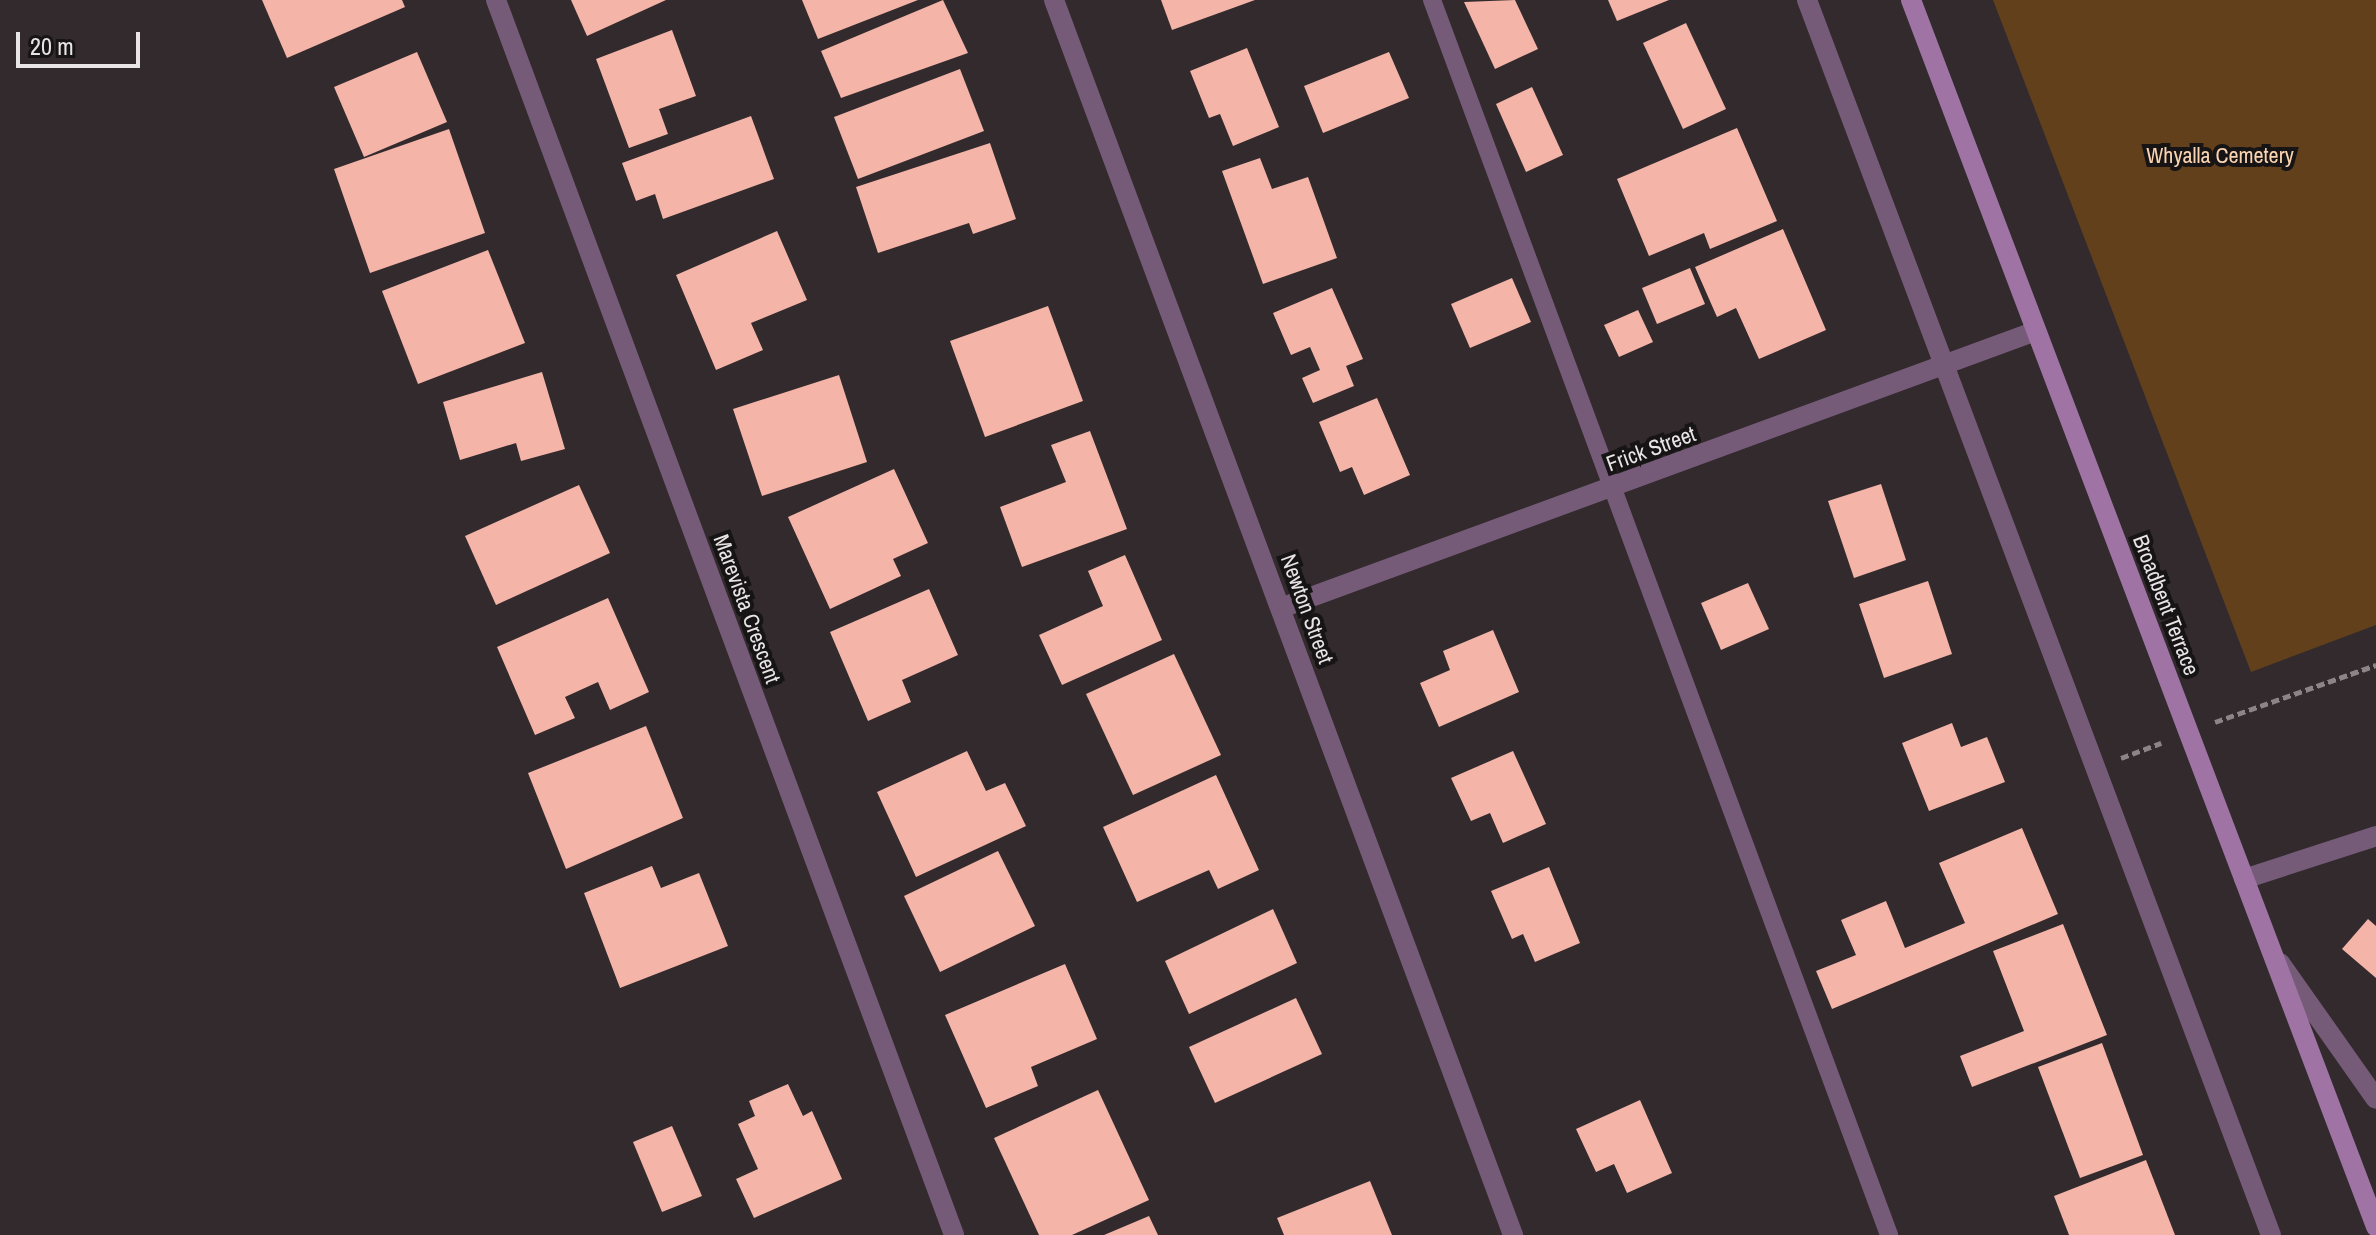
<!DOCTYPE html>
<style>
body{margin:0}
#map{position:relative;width:2376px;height:1235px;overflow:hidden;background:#322a2d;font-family:"Archivo Narrow",sans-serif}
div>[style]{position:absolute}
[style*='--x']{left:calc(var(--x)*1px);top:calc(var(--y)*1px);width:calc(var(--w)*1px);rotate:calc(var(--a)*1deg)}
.green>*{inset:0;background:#63401c}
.building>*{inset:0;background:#f4b4a8}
.path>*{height:5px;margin-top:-2.5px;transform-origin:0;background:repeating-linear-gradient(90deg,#8c8588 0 8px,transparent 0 12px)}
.service>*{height:18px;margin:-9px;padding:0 9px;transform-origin:9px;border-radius:9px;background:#765b79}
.minor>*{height:20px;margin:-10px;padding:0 10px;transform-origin:10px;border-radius:10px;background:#765b79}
.tertiary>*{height:20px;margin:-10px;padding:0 10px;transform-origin:10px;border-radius:10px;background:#765b79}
.secondary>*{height:20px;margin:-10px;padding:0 10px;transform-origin:10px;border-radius:10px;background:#9f74a5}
span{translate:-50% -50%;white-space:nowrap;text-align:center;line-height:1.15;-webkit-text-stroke:8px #171415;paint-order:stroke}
.park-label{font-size:22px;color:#fad4b1}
.street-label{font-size:22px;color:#e9e4e6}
.scale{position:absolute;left:16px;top:32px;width:124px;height:36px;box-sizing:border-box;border:4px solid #e9e4e6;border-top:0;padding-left:10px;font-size:24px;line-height:28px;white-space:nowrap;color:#e9e4e6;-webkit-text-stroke:6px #171415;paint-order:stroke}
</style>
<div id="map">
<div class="green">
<div style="clip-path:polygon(1993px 0,2376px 0,2376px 625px,2251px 672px)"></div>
</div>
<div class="building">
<div style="clip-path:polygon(262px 0,402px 0,405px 7px,287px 58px)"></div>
<div style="clip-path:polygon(571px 0,666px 0,587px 36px)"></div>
<div style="clip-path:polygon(802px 0,918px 0,818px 39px)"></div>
<div style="clip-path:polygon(943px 0,968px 53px,841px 98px,821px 51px)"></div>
<div style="clip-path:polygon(1161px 0,1255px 0,1172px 30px)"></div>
<div style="clip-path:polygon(1515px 0,1538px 49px,1495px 69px,1464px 2px)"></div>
<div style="clip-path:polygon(1608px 0,1669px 0,1617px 21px)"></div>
<div style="clip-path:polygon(1686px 23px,1726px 109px,1683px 129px,1643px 43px)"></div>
<div style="clip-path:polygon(672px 30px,696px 96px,659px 109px,668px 134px,629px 148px,596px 59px)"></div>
<div style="clip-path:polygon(1247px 48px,1279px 127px,1233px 146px,1220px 114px,1209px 118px,1190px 71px)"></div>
<div style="clip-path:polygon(417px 52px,447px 122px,364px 157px,334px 87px)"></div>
<div style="clip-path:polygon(1389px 52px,1409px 98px,1323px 133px,1304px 86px)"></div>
<div style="clip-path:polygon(960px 69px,984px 131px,858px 179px,834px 117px)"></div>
<div style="clip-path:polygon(1532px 87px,1563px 155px,1526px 172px,1496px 104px)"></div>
<div style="clip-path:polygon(751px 116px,774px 179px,663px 219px,655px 194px,636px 201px,622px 163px)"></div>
<div style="clip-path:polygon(1737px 128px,1777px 221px,1710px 249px,1704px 233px,1649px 256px,1617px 179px)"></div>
<div style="clip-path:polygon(449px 129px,485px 233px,370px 273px,334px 169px)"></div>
<div style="clip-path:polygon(990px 143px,1016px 219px,973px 234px,969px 223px,878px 253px,856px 187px)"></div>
<div style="clip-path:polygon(1260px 158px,1272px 189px,1308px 177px,1337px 258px,1263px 284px,1222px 171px)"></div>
<div style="clip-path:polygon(1783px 229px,1826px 330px,1759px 359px,1736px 308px,1717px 317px,1695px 267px)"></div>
<div style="clip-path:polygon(777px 231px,807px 300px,751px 323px,763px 350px,716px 370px,676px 275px)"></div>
<div style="clip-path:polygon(488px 250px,525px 343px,418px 384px,382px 291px)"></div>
<div style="clip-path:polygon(1690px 268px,1705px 304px,1657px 324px,1642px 288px)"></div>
<div style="clip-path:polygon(1512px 278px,1531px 322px,1470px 348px,1451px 304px)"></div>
<div style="clip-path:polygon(1332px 288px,1363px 359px,1346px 366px,1354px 386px,1313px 403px,1302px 378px,1320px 370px,1310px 347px,1291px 355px,1273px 313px)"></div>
<div style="clip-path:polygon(1048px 306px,1083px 401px,985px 437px,950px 341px)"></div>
<div style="clip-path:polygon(1638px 310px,1653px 342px,1619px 357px,1604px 325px)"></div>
<div style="clip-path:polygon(542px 372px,565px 449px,521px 461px,516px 443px,460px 460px,443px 402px)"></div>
<div style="clip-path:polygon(839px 375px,867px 462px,762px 496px,733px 409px)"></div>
<div style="clip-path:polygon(1377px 398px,1410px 475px,1364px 495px,1352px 467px,1340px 472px,1319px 422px)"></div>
<div style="clip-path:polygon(1090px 431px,1127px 529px,1022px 567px,1000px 507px,1066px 482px,1051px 445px)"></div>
<div style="clip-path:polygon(894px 469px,928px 543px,893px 559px,901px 576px,830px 609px,788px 517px)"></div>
<div style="clip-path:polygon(1881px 484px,1906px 560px,1854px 578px,1828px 501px)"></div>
<div style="clip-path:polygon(579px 485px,610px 553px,496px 605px,465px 536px)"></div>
<div style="clip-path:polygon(1125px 555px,1162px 640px,1062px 685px,1039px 635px,1103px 606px,1088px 571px)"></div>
<div style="clip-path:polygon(1928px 581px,1952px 654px,1884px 678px,1859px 604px)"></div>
<div style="clip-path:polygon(1748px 583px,1769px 629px,1721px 650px,1701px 603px)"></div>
<div style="clip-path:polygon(929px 589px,958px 655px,902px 680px,911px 702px,868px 721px,830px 632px)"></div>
<div style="clip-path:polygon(608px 598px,649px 692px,610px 710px,598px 682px,565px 697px,575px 718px,535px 735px,497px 647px)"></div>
<div style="clip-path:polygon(1493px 630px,1519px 692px,1439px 727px,1420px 683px,1450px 670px,1443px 651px)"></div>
<div style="clip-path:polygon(1174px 654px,1221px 755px,1133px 795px,1086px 694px)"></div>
<div style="clip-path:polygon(1952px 723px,1961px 747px,1987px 737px,2005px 782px,1929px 811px,1902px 743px)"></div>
<div style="clip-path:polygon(646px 726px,683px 818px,566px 869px,528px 773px)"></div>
<div style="clip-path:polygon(967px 751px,986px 791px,1005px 783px,1026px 826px,916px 877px,877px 792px)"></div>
<div style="clip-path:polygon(1513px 751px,1546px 824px,1503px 843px,1490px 813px,1471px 821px,1451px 778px)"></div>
<div style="clip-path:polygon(1216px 775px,1259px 870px,1218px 889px,1209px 870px,1137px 902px,1103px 827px)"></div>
<div style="clip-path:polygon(2022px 828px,2058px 914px,1832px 1009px,1816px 971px,1856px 955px,1841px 920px,1886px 901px,1905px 948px,1965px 923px,1939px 863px)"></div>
<div style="clip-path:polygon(998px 851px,1035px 926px,940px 972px,904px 896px)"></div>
<div style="clip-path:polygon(652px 866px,661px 888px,699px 873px,728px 946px,620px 988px,584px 893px)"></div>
<div style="clip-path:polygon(1549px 867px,1580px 943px,1535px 962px,1523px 934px,1512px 939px,1491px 891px)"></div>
<div style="clip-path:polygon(1273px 909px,1297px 963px,1189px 1014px,1165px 961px)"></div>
<div style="clip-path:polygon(2368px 919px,2376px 926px,2376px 978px,2342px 949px)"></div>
<div style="clip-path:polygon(2063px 924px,2107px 1035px,1972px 1087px,1960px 1056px,2024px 1031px,1993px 951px)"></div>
<div style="clip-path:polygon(1065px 964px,1097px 1039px,1031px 1067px,1038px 1086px,986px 1108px,945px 1015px)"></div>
<div style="clip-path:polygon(1296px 998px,1322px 1054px,1215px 1103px,1189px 1047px)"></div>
<div style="clip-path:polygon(2102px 1043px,2143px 1155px,2080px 1178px,2038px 1067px)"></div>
<div style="clip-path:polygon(788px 1084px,803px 1116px,812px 1111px,842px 1179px,754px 1218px,736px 1179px,758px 1169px,738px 1124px,755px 1116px,749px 1101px)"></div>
<div style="clip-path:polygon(1098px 1090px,1149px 1200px,1072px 1235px,1039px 1235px,994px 1138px)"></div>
<div style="clip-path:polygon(1640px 1100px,1672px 1173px,1627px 1193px,1614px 1164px,1596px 1172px,1576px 1129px)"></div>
<div style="clip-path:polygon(672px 1126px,702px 1196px,662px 1212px,633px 1142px)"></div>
<div style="clip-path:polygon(2146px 1160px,2175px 1235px,2069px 1235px,2054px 1196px)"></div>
<div style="clip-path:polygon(1370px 1181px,1392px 1235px,1284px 1235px,1277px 1218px)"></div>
<div style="clip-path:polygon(1149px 1216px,1158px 1235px,1104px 1235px)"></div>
</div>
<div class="path">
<div style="--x:2215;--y:722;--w:171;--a:-19.5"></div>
<div style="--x:2121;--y:758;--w:43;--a:-20.6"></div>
</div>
<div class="service">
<div style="--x:1432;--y:0;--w:1317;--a:69.69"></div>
</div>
<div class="minor">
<div style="--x:496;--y:0;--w:1317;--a:69.65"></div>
<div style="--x:1054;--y:0;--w:1318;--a:69.61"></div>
<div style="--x:1807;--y:0;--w:1319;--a:69.41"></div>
<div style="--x:1281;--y:608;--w:804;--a:-20.15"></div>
<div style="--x:2244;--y:879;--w:139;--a:-18"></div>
</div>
<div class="tertiary">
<div style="--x:2280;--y:963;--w:166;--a:54.8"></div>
</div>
<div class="secondary">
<div style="--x:1911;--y:0;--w:1312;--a:69.24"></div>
</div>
<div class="park-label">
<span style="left:2220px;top:156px">Whyalla Cemetery</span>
</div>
<div class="street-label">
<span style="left:1651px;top:449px;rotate:-20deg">Frick Street</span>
<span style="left:2166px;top:605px;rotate:69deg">Broadbent Terrace</span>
<span style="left:747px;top:609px;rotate:70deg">Marevista Crescent</span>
<span style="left:1307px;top:609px;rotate:70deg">Newton Street</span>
</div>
<div class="scale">20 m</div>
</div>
